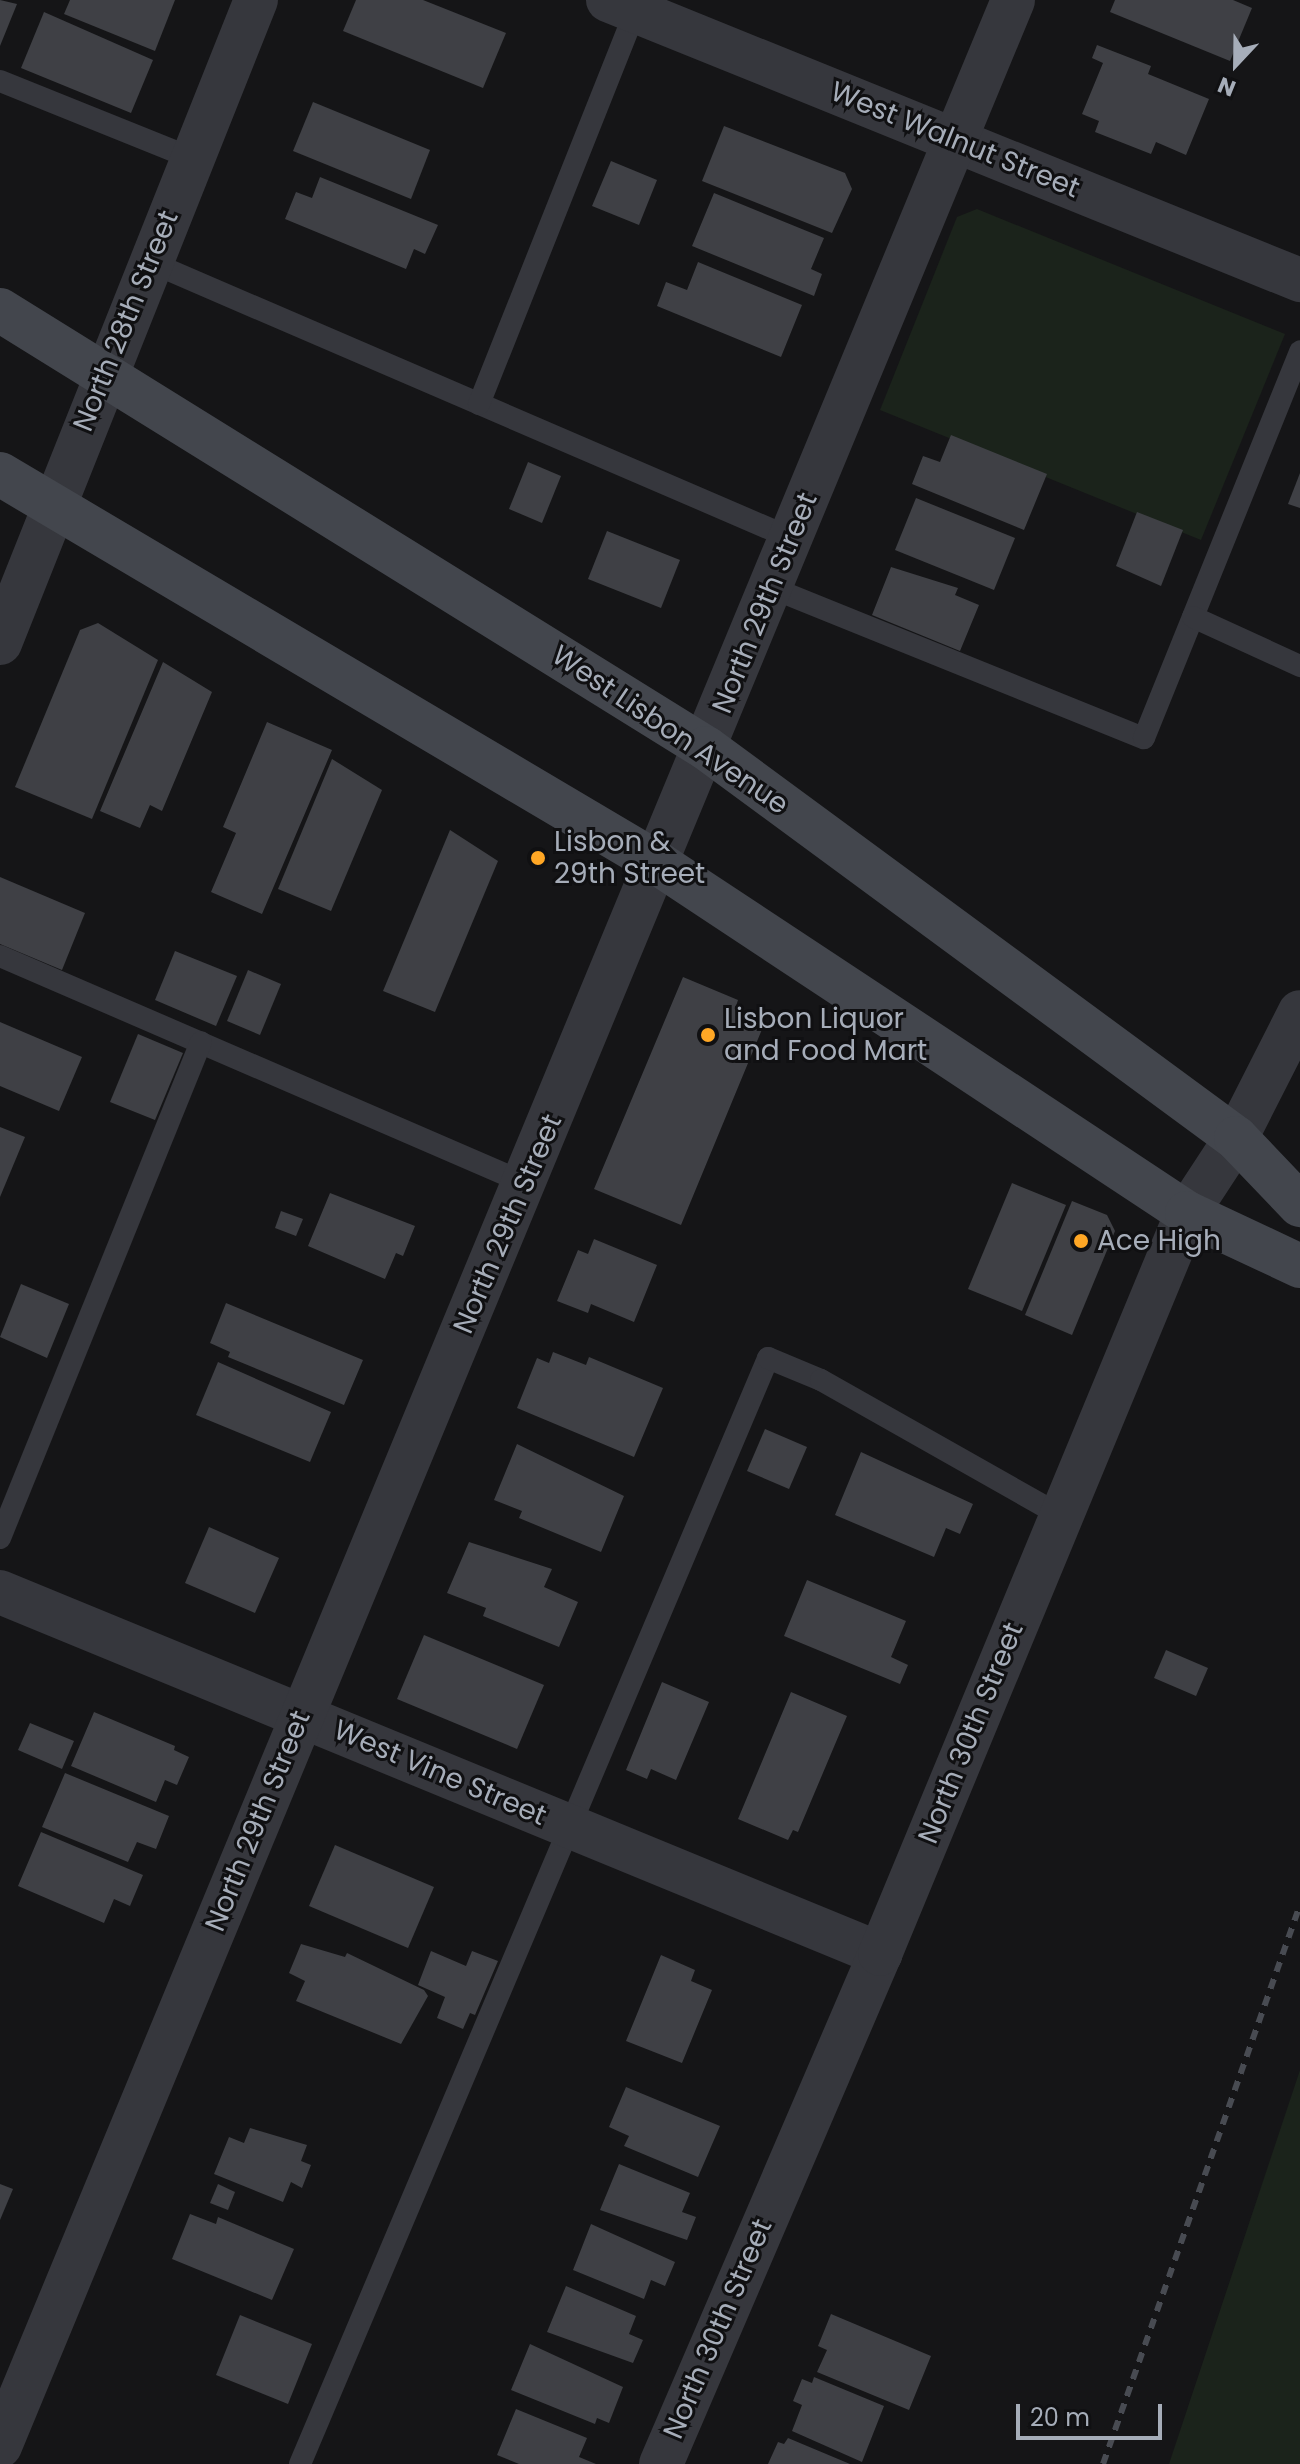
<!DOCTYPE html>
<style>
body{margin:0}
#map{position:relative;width:1300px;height:2464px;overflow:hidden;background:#151517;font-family:Poppins,sans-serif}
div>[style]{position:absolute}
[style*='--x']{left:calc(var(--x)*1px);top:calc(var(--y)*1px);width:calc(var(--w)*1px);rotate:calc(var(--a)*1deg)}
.green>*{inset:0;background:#1b231b}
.building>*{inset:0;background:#3f4045}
.lane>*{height:22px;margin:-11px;padding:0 11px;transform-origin:11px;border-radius:11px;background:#36373d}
.street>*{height:44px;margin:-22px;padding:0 22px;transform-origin:22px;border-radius:22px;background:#36373d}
.secondary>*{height:44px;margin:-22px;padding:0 22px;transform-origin:22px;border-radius:22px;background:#43464d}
.rail>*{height:6px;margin-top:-3px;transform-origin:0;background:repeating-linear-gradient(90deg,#484b52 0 10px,transparent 0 18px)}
.dots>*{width:22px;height:22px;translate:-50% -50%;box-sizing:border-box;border:4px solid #101012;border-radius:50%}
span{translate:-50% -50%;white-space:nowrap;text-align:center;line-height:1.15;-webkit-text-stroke:6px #101012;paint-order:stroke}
.street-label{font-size:28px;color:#a6adb9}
.poi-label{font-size:28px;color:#a6adb9}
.left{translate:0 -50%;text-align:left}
.north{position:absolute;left:1196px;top:24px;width:80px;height:80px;-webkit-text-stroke:6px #101012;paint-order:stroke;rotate:202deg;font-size:22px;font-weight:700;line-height:32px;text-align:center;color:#a6adb9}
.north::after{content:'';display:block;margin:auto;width:28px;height:36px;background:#a6adb9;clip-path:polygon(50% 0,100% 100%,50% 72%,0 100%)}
.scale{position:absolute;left:1016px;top:2404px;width:146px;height:36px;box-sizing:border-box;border:4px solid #a6adb9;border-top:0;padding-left:10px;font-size:24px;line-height:28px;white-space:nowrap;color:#a6adb9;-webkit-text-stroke:6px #101012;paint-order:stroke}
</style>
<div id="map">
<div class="green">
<div style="clip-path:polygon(977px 209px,1285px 334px,1201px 540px,880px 410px,957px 217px)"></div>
<div style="clip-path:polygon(1300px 2070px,1300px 2464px,1169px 2464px)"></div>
</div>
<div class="building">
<div style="clip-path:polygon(0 0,17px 4px,0 46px)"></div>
<div style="clip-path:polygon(70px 0,175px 0,155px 51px,64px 14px)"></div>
<div style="clip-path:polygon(356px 0,423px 0,506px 33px,483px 88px,343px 31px)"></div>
<div style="clip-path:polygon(1115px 0,1233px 0,1252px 8px,1230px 61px,1110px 12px)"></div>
<div style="clip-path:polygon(44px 12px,153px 60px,131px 113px,21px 68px)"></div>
<div style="clip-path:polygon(1097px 45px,1151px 66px,1148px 74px,1209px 99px,1186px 155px,1156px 142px,1151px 154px,1095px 132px,1099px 121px,1082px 114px,1103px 63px,1092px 58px)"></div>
<div style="clip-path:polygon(313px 102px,430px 150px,411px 199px,293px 151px)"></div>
<div style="clip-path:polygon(724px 126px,845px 173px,852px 189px,832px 233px,702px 181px)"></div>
<div style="clip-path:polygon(611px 161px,657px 180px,639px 225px,592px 206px)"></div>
<div style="clip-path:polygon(320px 177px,438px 225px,425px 254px,414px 249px,406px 269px,285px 219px,296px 192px,312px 198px)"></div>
<div style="clip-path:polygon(714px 193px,824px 238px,811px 269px,822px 274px,814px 296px,692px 246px)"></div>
<div style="clip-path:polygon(698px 262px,802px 305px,781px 357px,657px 306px,666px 282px,687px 290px)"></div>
<div style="clip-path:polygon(951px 435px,1047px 474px,1024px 530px,912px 484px,923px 456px,940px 462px)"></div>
<div style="clip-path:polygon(528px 462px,561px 476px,542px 523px,509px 509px)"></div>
<div style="clip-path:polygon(1300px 473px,1300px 508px,1288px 504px)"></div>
<div style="clip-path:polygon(916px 498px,1015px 538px,994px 590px,895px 550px)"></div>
<div style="clip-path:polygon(1137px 512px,1183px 530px,1161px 586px,1116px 566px)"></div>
<div style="clip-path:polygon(607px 531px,680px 560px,661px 608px,588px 579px)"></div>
<div style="clip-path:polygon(891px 567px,958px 588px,955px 595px,979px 605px,960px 651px,872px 615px)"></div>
<div style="clip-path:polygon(98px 623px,158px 660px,92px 819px,15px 787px,80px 630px)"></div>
<div style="clip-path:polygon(163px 662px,212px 692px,162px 811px,150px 805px,140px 828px,100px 811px)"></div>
<div style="clip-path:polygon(267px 722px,332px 750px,262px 914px,211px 892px,236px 833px,223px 827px)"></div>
<div style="clip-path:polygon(332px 759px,382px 790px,331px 911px,278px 889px)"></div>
<div style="clip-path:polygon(450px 830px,498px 861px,435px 1012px,383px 991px)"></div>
<div style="clip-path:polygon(0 877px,85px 913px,62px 970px,0 944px)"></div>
<div style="clip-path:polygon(175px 951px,237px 976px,216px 1026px,155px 1000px)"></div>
<div style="clip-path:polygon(248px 970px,281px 984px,260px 1035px,227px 1021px)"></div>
<div style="clip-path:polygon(683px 977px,738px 1000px,735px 1009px,765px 1022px,681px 1225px,594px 1189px)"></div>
<div style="clip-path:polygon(0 1022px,82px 1057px,59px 1111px,0 1086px)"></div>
<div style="clip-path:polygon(138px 1034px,183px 1053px,155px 1120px,110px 1102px)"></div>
<div style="clip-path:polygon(0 1127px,25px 1137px,0 1197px)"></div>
<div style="clip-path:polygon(1012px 1183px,1066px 1205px,1022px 1311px,968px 1289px)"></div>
<div style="clip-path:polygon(330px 1193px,415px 1226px,403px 1256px,396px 1253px,385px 1279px,308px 1246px)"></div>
<div style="clip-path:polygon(1072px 1201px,1107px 1215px,1115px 1231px,1072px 1335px,1025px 1315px)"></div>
<div style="clip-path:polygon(281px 1211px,303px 1219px,296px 1236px,275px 1228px)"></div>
<div style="clip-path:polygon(594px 1239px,657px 1265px,634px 1322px,591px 1304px,588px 1313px,557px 1301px,578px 1250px,588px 1254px)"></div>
<div style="clip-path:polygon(21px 1284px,69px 1304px,47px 1358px,0 1337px)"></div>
<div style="clip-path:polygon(226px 1303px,363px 1360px,344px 1405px,228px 1357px,230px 1352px,210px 1343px)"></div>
<div style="clip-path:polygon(553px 1352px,586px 1365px,589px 1357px,663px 1388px,634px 1457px,517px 1408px,537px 1358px,549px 1363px)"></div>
<div style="clip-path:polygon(218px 1362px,331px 1412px,310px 1462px,196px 1415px)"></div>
<div style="clip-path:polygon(765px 1429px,807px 1447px,789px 1489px,747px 1471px)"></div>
<div style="clip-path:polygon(517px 1444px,624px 1496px,601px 1552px,519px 1518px,522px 1511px,494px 1500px)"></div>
<div style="clip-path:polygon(861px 1452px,973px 1504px,960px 1534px,946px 1528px,934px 1557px,835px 1515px)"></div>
<div style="clip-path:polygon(209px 1527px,279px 1558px,255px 1613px,185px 1583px)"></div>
<div style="clip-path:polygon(469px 1542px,552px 1569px,544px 1587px,578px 1602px,559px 1647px,483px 1616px,486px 1608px,447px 1593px)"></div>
<div style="clip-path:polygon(807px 1580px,906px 1621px,891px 1657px,908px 1665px,900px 1684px,784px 1636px)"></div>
<div style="clip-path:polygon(424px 1635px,544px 1685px,517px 1749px,397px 1699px)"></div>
<div style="clip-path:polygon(1166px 1650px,1208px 1668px,1196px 1696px,1154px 1678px)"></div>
<div style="clip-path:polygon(662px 1682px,709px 1702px,676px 1780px,651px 1769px,647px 1779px,626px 1770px)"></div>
<div style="clip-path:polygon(791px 1692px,847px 1716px,798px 1832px,793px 1830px,788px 1840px,738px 1819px)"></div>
<div style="clip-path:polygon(94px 1712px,175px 1746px,174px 1750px,189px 1757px,177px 1785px,165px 1780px,156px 1802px,71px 1766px)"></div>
<div style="clip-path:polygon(30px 1723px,74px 1741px,62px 1769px,18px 1750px)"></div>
<div style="clip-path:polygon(65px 1773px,169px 1816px,156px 1849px,137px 1842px,128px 1862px,42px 1827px)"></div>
<div style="clip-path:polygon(41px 1832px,143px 1875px,130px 1906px,114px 1899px,104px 1923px,18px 1886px)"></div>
<div style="clip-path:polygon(335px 1845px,434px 1887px,408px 1948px,309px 1906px)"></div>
<div style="clip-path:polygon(301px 1944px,345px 1957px,347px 1953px,424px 1990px,428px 1996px,401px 2044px,296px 2001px,305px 1981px,289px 1973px)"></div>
<div style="clip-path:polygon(431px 1951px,466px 1966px,472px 1951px,498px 1961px,475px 2015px,470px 2013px,463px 2029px,437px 2018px,445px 1997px,418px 1985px)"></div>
<div style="clip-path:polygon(661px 1955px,695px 1970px,691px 1981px,712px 1990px,682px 2063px,626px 2041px)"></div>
<div style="clip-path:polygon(626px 2087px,720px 2126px,698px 2177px,624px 2146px,629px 2136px,609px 2127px)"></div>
<div style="clip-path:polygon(250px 2128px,307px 2145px,301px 2161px,311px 2165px,302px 2188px,291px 2182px,283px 2202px,214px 2174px,229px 2137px,244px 2143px)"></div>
<div style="clip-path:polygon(619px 2164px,690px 2193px,682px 2212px,696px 2217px,687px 2240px,600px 2210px)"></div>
<div style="clip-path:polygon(0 2184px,13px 2189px,0 2220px)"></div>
<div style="clip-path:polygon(218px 2184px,235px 2192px,228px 2210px,210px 2203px)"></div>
<div style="clip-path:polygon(190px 2214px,216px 2224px,218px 2217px,294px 2249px,272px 2300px,172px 2259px)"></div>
<div style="clip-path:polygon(591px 2224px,675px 2262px,665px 2286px,651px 2280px,644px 2299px,573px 2270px)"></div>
<div style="clip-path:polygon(566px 2286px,636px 2316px,629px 2334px,643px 2340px,633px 2363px,547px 2332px)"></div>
<div style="clip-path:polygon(831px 2314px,931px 2356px,909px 2410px,817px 2372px,827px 2350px,818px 2346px)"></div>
<div style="clip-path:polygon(240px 2315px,312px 2344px,288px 2404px,216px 2375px)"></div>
<div style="clip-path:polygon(530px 2344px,623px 2387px,609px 2423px,597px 2418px,595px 2424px,511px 2390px)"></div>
<div style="clip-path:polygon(814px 2377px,884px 2406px,862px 2462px,792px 2431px,802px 2405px,793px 2401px,802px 2379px,812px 2383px)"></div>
<div style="clip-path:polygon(516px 2409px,587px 2438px,579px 2457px,596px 2464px,519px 2464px,497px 2455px)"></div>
<div style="clip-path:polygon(788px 2438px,850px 2464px,768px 2464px,778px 2442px,784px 2444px)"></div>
</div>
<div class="lane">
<div style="--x:0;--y:81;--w:207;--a:21.9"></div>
<div style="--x:150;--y:262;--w:698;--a:23.3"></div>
<div style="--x:479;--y:404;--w:430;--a:-68.3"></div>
<div style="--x:772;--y:588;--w:401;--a:22"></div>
<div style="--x:1144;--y:738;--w:417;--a:-68"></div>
<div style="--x:1193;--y:617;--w:118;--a:24.6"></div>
<div style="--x:0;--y:956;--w:572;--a:23.38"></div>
<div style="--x:0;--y:1538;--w:535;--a:-67.94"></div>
<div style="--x:300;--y:2464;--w:1201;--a:-67.06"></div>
<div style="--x:768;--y:1358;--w:57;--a:22.5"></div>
<div style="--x:821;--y:1380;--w:274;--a:29.5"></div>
</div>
<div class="street">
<div style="--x:608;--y:0;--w:747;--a:22.03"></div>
<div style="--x:0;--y:643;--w:692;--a:-68.29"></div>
<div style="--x:0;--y:1592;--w:952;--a:22.36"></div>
<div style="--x:0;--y:2446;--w:2647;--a:-67.5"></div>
<div style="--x:661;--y:2464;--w:555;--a:-66.76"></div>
<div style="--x:880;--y:1954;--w:802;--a:-67.5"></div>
<div style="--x:1187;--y:1213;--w:90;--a:-56.8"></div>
<div style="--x:1236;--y:1138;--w:141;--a:-63.1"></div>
</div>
<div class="secondary">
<div style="--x:0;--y:310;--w:831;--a:31.82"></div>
<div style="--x:706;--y:748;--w:658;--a:36.35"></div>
<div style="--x:1236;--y:1138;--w:93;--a:46.3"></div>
<div style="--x:0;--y:474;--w:766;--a:30.62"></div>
<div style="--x:659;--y:864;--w:633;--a:33.46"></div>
<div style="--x:1187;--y:1213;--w:125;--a:25.1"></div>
</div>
<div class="rail">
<div style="--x:1103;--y:2464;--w:593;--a:-70.59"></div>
</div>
<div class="dots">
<div style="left:538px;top:858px;background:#ffa725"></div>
<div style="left:708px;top:1035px;background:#ffa725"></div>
<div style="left:1081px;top:1241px;background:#ffa725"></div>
</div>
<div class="street-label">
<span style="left:955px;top:140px;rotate:22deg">West Walnut Street</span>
<span style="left:126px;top:321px;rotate:-68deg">North 28th Street</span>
<span style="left:765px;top:603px;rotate:-68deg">North 29th Street</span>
<span style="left:670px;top:730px;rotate:34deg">West Lisbon Avenue</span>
<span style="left:508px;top:1224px;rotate:-67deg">North 29th Street</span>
<span style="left:971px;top:1733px;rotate:-68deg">North 30th Street</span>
<span style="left:440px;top:1773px;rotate:23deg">West Vine Street</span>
<span style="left:258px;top:1821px;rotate:-68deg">North 29th Street</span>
<span style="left:718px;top:2329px;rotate:-67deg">North 30th Street</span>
</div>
<div class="poi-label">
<span class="left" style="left:554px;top:858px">Lisbon &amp;<br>29th Street</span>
<span class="left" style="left:724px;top:1035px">Lisbon Liquor<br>and Food Mart</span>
<span class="left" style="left:1097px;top:1241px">Ace High</span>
</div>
<div class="north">N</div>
<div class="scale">20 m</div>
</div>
